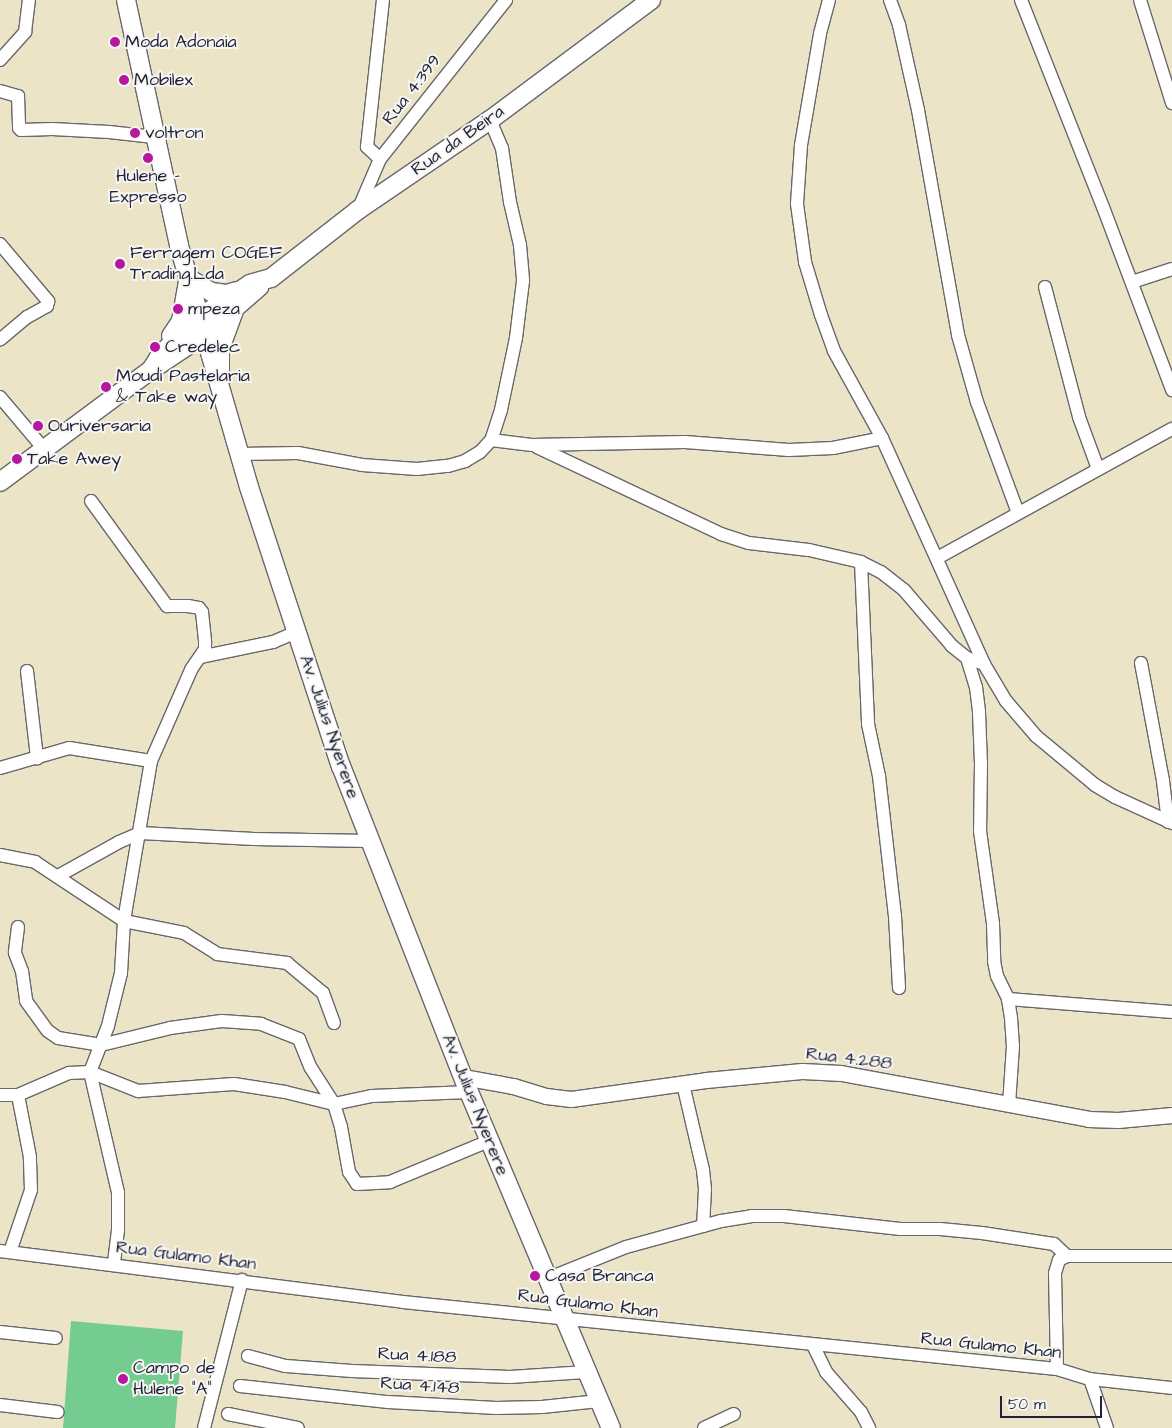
<!DOCTYPE html>
<style>
body{margin:0}
#map{position:relative;width:1172px;height:1428px;overflow:hidden;background:#ece4c6;font-family:"Architects Daughter",sans-serif}
div>[style]{position:absolute}
[style*='--x']{left:calc(var(--x)*1px);top:calc(var(--y)*1px);width:calc(var(--w)*1px);rotate:calc(var(--a)*1deg)}
.green>*{inset:0;background:#75cc90}
.roads{filter:drop-shadow(1px 0 #69666c) drop-shadow(-1px 0 #69666c) drop-shadow(0 1px #69666c) drop-shadow(0 -1px #69666c)}
.minor>*{height:12px;margin:-6px;padding:0 6px;transform-origin:6px;border-radius:6px;background:#fff}
.tertiary>*{height:15px;margin:-7.5px;padding:0 7.5px;transform-origin:7.5px;border-radius:7.5px;background:#fff}
.secondary>*{height:18px;margin:-9px;padding:0 9px;transform-origin:9px;border-radius:9px;background:#fff}
.dots>*{width:14px;height:14px;translate:-50% -50%;box-sizing:border-box;border:2px solid #f6f6f2;border-radius:50%}
span{translate:-50% -50%;white-space:nowrap;text-align:center;line-height:1.15;-webkit-text-stroke:4px #f6f6f2;paint-order:stroke}
.poi-label{font-size:18px;color:#22223b}
.left{translate:0 -50%;text-align:left}
.street-label{font-size:18px;color:#22223b}
.scale{position:absolute;left:1000px;top:1396px;width:102px;height:22px;box-sizing:border-box;border:2px solid #22223b;border-top:0;padding-left:6px;font-size:15px;line-height:18px;white-space:nowrap;color:#22223b;-webkit-text-stroke:4px #f6f6f2;paint-order:stroke}
</style>
<div id="map">
<div class="green">
<div style="clip-path:polygon(71px 1321px,183px 1331px,175px 1428px,63px 1428px)"></div>
</div>
<div class="roads">
<div class="minor">
<div style="--x:829;--y:0;--w:35;--a:105"></div>
<div style="--x:820;--y:34;--w:113;--a:99.7"></div>
<div style="--x:801;--y:145;--w:59;--a:93.9"></div>
<div style="--x:797;--y:204;--w:59;--a:82.1"></div>
<div style="--x:805;--y:262;--w:55;--a:73.2"></div>
<div style="--x:821;--y:315;--w:38;--a:70"></div>
<div style="--x:834;--y:351;--w:99;--a:61.1"></div>
<div style="--x:882;--y:438;--w:248;--a:65.7"></div>
<div style="--x:984;--y:664;--w:43;--a:59.3"></div>
<div style="--x:1006;--y:701;--w:46;--a:49.4"></div>
<div style="--x:1036;--y:736;--w:77;--a:39.7"></div>
<div style="--x:1095;--y:785;--w:23;--a:31"></div>
<div style="--x:1115;--y:797;--w:63;--a:24.5"></div>
<div style="--x:890;--y:0;--w:27;--a:70"></div>
<div style="--x:899;--y:25;--w:87;--a:77.4"></div>
<div style="--x:918;--y:110;--w:229;--a:79.9"></div>
<div style="--x:958;--y:335;--w:70;--a:74.2"></div>
<div style="--x:977;--y:402;--w:118;--a:69.7"></div>
<div style="--x:1021;--y:0;--w:223;--a:68.4"></div>
<div style="--x:1103;--y:207;--w:196;--a:69.3"></div>
<div style="--x:1140;--y:0;--w:108;--a:72.7"></div>
<div style="--x:0;--y:60;--w:38;--a:-48"></div>
<div style="--x:25;--y:32;--w:32;--a:-83"></div>
<div style="--x:0;--y:91;--w:19;--a:16"></div>
<div style="--x:18;--y:96;--w:32;--a:88"></div>
<div style="--x:19;--y:128;--w:3;--a:45"></div>
<div style="--x:21;--y:130;--w:31;--a:-2"></div>
<div style="--x:52;--y:129;--w:57;--a:3"></div>
<div style="--x:109;--y:132;--w:45;--a:6.3"></div>
<div style="--x:490;--y:120;--w:30;--a:67"></div>
<div style="--x:502;--y:148;--w:55;--a:81.6"></div>
<div style="--x:510;--y:202;--w:44;--a:76.9"></div>
<div style="--x:520;--y:245;--w:36;--a:85"></div>
<div style="--x:523;--y:281;--w:57;--a:97"></div>
<div style="--x:516;--y:338;--w:74;--a:101.8"></div>
<div style="--x:501;--y:410;--w:32;--a:108"></div>
<div style="--x:380;--y:159;--w:18;--a:-137"></div>
<div style="--x:367;--y:147;--w:148;--a:-83.8"></div>
<div style="--x:358;--y:210;--w:56;--a:-66.7"></div>
<div style="--x:380;--y:159;--w:203;--a:-51.6"></div>
<div style="--x:0;--y:244;--w:75;--a:49.9"></div>
<div style="--x:48;--y:301;--w:5;--a:101"></div>
<div style="--x:47;--y:306;--w:23;--a:151"></div>
<div style="--x:27;--y:317;--w:35;--a:140"></div>
<div style="--x:1132;--y:282;--w:42;--a:-18"></div>
<div style="--x:1045;--y:287;--w:134;--a:75.3"></div>
<div style="--x:1079;--y:417;--w:55;--a:69.9"></div>
<div style="--x:0;--y:397;--w:68;--a:49.8"></div>
<div style="--x:537;--y:447;--w:204;--a:25.3"></div>
<div style="--x:721;--y:534;--w:29;--a:18"></div>
<div style="--x:749;--y:543;--w:60;--a:6.7"></div>
<div style="--x:809;--y:550;--w:53;--a:13"></div>
<div style="--x:861;--y:562;--w:22;--a:27"></div>
<div style="--x:881;--y:572;--w:29;--a:38"></div>
<div style="--x:904;--y:590;--w:74;--a:49.4"></div>
<div style="--x:952;--y:646;--w:19;--a:39"></div>
<div style="--x:967;--y:658;--w:18;--a:19"></div>
<div style="--x:239;--y:454;--w:59;--a:-1"></div>
<div style="--x:298;--y:453;--w:65;--a:10.6"></div>
<div style="--x:362;--y:465;--w:55;--a:4.2"></div>
<div style="--x:417;--y:469;--w:31;--a:-6"></div>
<div style="--x:448;--y:466;--w:18;--a:-16"></div>
<div style="--x:465;--y:461;--w:17;--a:-31"></div>
<div style="--x:480;--y:452;--w:16;--a:-47"></div>
<div style="--x:491;--y:440;--w:41;--a:7"></div>
<div style="--x:532;--y:445;--w:153;--a:-1.1"></div>
<div style="--x:685;--y:442;--w:104;--a:4.4"></div>
<div style="--x:789;--y:450;--w:44;--a:-2.6"></div>
<div style="--x:833;--y:448;--w:50;--a:-11.5"></div>
<div style="--x:91;--y:501;--w:130;--a:54.1"></div>
<div style="--x:167;--y:606;--w:21;--a:0"></div>
<div style="--x:188;--y:606;--w:11;--a:10"></div>
<div style="--x:199;--y:608;--w:5;--a:53"></div>
<div style="--x:202;--y:612;--w:31;--a:84"></div>
<div style="--x:205;--y:643;--w:6;--a:90"></div>
<div style="--x:205;--y:649;--w:25;--a:124"></div>
<div style="--x:191;--y:670;--w:99;--a:113.7"></div>
<div style="--x:151;--y:761;--w:162;--a:99.6"></div>
<div style="--x:124;--y:921;--w:52;--a:93.3"></div>
<div style="--x:121;--y:973;--w:55;--a:103.8"></div>
<div style="--x:108;--y:1026;--w:49;--a:111.4"></div>
<div style="--x:90;--y:1072;--w:123;--a:76.9"></div>
<div style="--x:118;--y:1192;--w:38;--a:90"></div>
<div style="--x:118;--y:1230;--w:35;--a:97"></div>
<div style="--x:937;--y:558;--w:268;--a:-28.8"></div>
<div style="--x:861;--y:562;--w:162;--a:87.5"></div>
<div style="--x:868;--y:724;--w:53;--a:78.1"></div>
<div style="--x:879;--y:776;--w:141;--a:83.5"></div>
<div style="--x:895;--y:916;--w:72;--a:86.8"></div>
<div style="--x:200;--y:657;--w:75;--a:-11.6"></div>
<div style="--x:273;--y:642;--w:25;--a:-23"></div>
<div style="--x:967;--y:658;--w:30;--a:73"></div>
<div style="--x:976;--y:687;--w:25;--a:83"></div>
<div style="--x:979;--y:712;--w:51;--a:87.8"></div>
<div style="--x:981;--y:763;--w:68;--a:90.8"></div>
<div style="--x:980;--y:831;--w:94;--a:82"></div>
<div style="--x:993;--y:924;--w:37;--a:88"></div>
<div style="--x:994;--y:961;--w:15;--a:79"></div>
<div style="--x:997;--y:976;--w:25;--a:64"></div>
<div style="--x:1008;--y:999;--w:19;--a:81"></div>
<div style="--x:1011;--y:1018;--w:28;--a:86"></div>
<div style="--x:1013;--y:1046;--w:58;--a:93.9"></div>
<div style="--x:1141;--y:663;--w:120;--a:79.4"></div>
<div style="--x:1163;--y:781;--w:41;--a:83"></div>
<div style="--x:27;--y:671;--w:88;--a:83.4"></div>
<div style="--x:0;--y:768;--w:72;--a:-16.2"></div>
<div style="--x:69;--y:748;--w:83;--a:9"></div>
<div style="--x:0;--y:855;--w:36;--a:11"></div>
<div style="--x:35;--y:862;--w:107;--a:33.5"></div>
<div style="--x:124;--y:921;--w:61;--a:11.3"></div>
<div style="--x:184;--y:933;--w:39;--a:32"></div>
<div style="--x:217;--y:954;--w:71;--a:7.3"></div>
<div style="--x:287;--y:963;--w:47;--a:39.8"></div>
<div style="--x:323;--y:993;--w:32;--a:70"></div>
<div style="--x:58;--y:876;--w:70;--a:-29.1"></div>
<div style="--x:119;--y:842;--w:23;--a:-23"></div>
<div style="--x:140;--y:833;--w:114;--a:3"></div>
<div style="--x:254;--y:839;--w:115;--a:1"></div>
<div style="--x:18;--y:927;--w:26;--a:97"></div>
<div style="--x:15;--y:953;--w:19;--a:69"></div>
<div style="--x:22;--y:971;--w:30;--a:82"></div>
<div style="--x:26;--y:1001;--w:37;--a:54"></div>
<div style="--x:48;--y:1031;--w:12;--a:35"></div>
<div style="--x:58;--y:1038;--w:44;--a:9.2"></div>
<div style="--x:101;--y:1045;--w:71;--a:-13.8"></div>
<div style="--x:170;--y:1028;--w:52;--a:-7.7"></div>
<div style="--x:222;--y:1021;--w:39;--a:4"></div>
<div style="--x:261;--y:1024;--w:41;--a:21.5"></div>
<div style="--x:299;--y:1039;--w:31;--a:68"></div>
<div style="--x:311;--y:1068;--w:43;--a:57.4"></div>
<div style="--x:334;--y:1104;--w:24;--a:73"></div>
<div style="--x:341;--y:1127;--w:46;--a:79.9"></div>
<div style="--x:349;--y:1172;--w:14;--a:56"></div>
<div style="--x:357;--y:1184;--w:33;--a:-3"></div>
<div style="--x:390;--y:1182;--w:107;--a:-22.5"></div>
<div style="--x:1008;--y:999;--w:165;--a:4.5"></div>
<div style="--x:683;--y:1084;--w:88;--a:76.9"></div>
<div style="--x:703;--y:1170;--w:19;--a:84"></div>
<div style="--x:705;--y:1189;--w:37;--a:93"></div>
<div style="--x:0;--y:1095;--w:18;--a:0"></div>
<div style="--x:18;--y:1095;--w:56;--a:-23.3"></div>
<div style="--x:69;--y:1073;--w:21;--a:-3"></div>
<div style="--x:90;--y:1072;--w:52;--a:21.6"></div>
<div style="--x:138;--y:1091;--w:96;--a:-4.2"></div>
<div style="--x:234;--y:1084;--w:52;--a:8.9"></div>
<div style="--x:285;--y:1092;--w:50;--a:13.8"></div>
<div style="--x:334;--y:1104;--w:39;--a:-12"></div>
<div style="--x:372;--y:1096;--w:97;--a:-2.4"></div>
<div style="--x:0;--y:1251;--w:406;--a:7.2"></div>
<div style="--x:403;--y:1302;--w:657;--a:5.85"></div>
<div style="--x:1057;--y:1369;--w:34;--a:17"></div>
<div style="--x:1090;--y:1379;--w:82;--a:6.3"></div>
<div style="--x:10;--y:1252;--w:65;--a:-71.3"></div>
<div style="--x:31;--y:1190;--w:33;--a:-92"></div>
<div style="--x:30;--y:1157;--w:63;--a:-101"></div>
<div style="--x:549;--y:1278;--w:83;--a:-21.9"></div>
<div style="--x:626;--y:1247;--w:98;--a:-15.3"></div>
<div style="--x:721;--y:1221;--w:30;--a:-9"></div>
<div style="--x:751;--y:1216;--w:33;--a:0"></div>
<div style="--x:784;--y:1216;--w:117;--a:6.4"></div>
<div style="--x:900;--y:1229;--w:40;--a:0"></div>
<div style="--x:940;--y:1229;--w:42;--a:5.4"></div>
<div style="--x:982;--y:1233;--w:73;--a:8.7"></div>
<div style="--x:1054;--y:1244;--w:18;--a:43"></div>
<div style="--x:0;--y:1332;--w:56;--a:6.1"></div>
<div style="--x:813;--y:1345;--w:30;--a:64"></div>
<div style="--x:826;--y:1372;--w:53;--a:48.8"></div>
<div style="--x:861;--y:1412;--w:18;--a:63"></div>
<div style="--x:248;--y:1356;--w:39;--a:15"></div>
<div style="--x:286;--y:1366;--w:66;--a:4.3"></div>
<div style="--x:352;--y:1371;--w:158;--a:2.2"></div>
<div style="--x:510;--y:1377;--w:76;--a:-3.8"></div>
<div style="--x:1057;--y:1369;--w:96;--a:-91.2"></div>
<div style="--x:1055;--y:1273;--w:14;--a:-73"></div>
<div style="--x:1059;--y:1260;--w:9;--a:-27"></div>
<div style="--x:1067;--y:1256;--w:105;--a:0"></div>
<div style="--x:1090;--y:1379;--w:52;--a:70.9"></div>
<div style="--x:240;--y:1386;--w:149;--a:6.2"></div>
<div style="--x:388;--y:1402;--w:108;--a:3.2"></div>
<div style="--x:496;--y:1408;--w:46;--a:-1.2"></div>
<div style="--x:542;--y:1407;--w:57;--a:-6"></div>
<div style="--x:0;--y:1405;--w:58;--a:6.9"></div>
<div style="--x:228;--y:1414;--w:71;--a:11.3"></div>
<div style="--x:204;--y:1428;--w:153;--a:-75.6"></div>
<div style="--x:704;--y:1428;--w:33;--a:-25"></div>
</div>
<div class="tertiary">
<div style="--x:463;--y:1077;--w:51;--a:10.2"></div>
<div style="--x:513;--y:1086;--w:34;--a:17"></div>
<div style="--x:546;--y:1096;--w:25;--a:7"></div>
<div style="--x:571;--y:1099;--w:136;--a:-8"></div>
<div style="--x:706;--y:1080;--w:96;--a:-5.4"></div>
<div style="--x:802;--y:1071;--w:39;--a:3"></div>
<div style="--x:841;--y:1073;--w:251;--a:10.5"></div>
<div style="--x:1088;--y:1119;--w:30;--a:2"></div>
<div style="--x:1118;--y:1120;--w:54;--a:-5.3"></div>
</div>
<div class="secondary">
<div style="--x:126;--y:0;--w:252;--a:77.8"></div>
<div style="--x:179;--y:246;--w:251;--a:73.8"></div>
<div style="--x:249;--y:487;--w:294;--a:71.8"></div>
<div style="--x:341;--y:766;--w:350;--a:68.6"></div>
<div style="--x:469;--y:1092;--w:365;--a:67.1"></div>
<div style="--x:188;--y:278;--w:27;--a:31"></div>
<div style="--x:211;--y:292;--w:16;--a:7"></div>
<div style="--x:227;--y:294;--w:9;--a:-18"></div>
<div style="--x:171;--y:336;--w:18;--a:-56"></div>
<div style="--x:181;--y:321;--w:39;--a:-80"></div>
<div style="--x:151;--y:370;--w:19;--a:-58"></div>
<div style="--x:161;--y:354;--w:54;--a:-43.5"></div>
<div style="--x:200;--y:317;--w:60;--a:-33.4"></div>
<div style="--x:250;--y:284;--w:22;--a:-16"></div>
<div style="--x:271;--y:278;--w:110;--a:-38"></div>
<div style="--x:358;--y:210;--w:160;--a:-34.3"></div>
<div style="--x:490;--y:120;--w:201;--a:-36.7"></div>
<div style="--x:220;--y:370;--w:21;--a:-90"></div>
<div style="--x:220;--y:349;--w:40;--a:-69.8"></div>
<div style="--x:0;--y:482;--w:188;--a:-36.6"></div>
<div style="--x:151;--y:370;--w:65;--a:-33.7"></div>
<div style="--x:205;--y:334;--w:72;--a:-41"></div>
</div>
</div>
<div class="dots">
<div style="left:115px;top:42px;background:#b5179e"></div>
<div style="left:124px;top:80px;background:#b5179e"></div>
<div style="left:135px;top:133px;background:#b5179e"></div>
<div style="left:148px;top:158px;background:#b5179e"></div>
<div style="left:120px;top:264px;background:#b5179e"></div>
<div style="left:178px;top:309px;background:#b5179e"></div>
<div style="left:155px;top:347px;background:#b5179e"></div>
<div style="left:106px;top:387px;background:#b5179e"></div>
<div style="left:38px;top:426px;background:#b5179e"></div>
<div style="left:17px;top:459px;background:#b5179e"></div>
<div style="left:535px;top:1276px;background:#b5179e"></div>
<div style="left:123px;top:1379px;background:#b5179e"></div>
</div>
<div class="poi-label">
<span class="left" style="left:125px;top:42px">Moda Adonaia</span>
<span class="left" style="left:134px;top:80px">Mobilex</span>
<span class="left" style="left:145px;top:133px">voltron</span>
<span style="left:148px;top:187px">Hulene -<br>Expresso</span>
<span class="left" style="left:130px;top:264px">Ferragem COGEF<br>Trading.Lda</span>
<span class="left" style="left:188px;top:309px">mpeza</span>
<span class="left" style="left:165px;top:347px">Credelec</span>
<span class="left" style="left:116px;top:387px">Moudi Pastelaria<br>&amp; Take way</span>
<span class="left" style="left:48px;top:426px">Ouriversaria</span>
<span class="left" style="left:27px;top:459px">Take Awey</span>
<span class="left" style="left:545px;top:1276px">Casa Branca</span>
<span class="left" style="left:133px;top:1379px">Campo de<br>Hulene "A"</span>
</div>
<div class="street-label">
<span style="left:412px;top:90px;rotate:-52deg">Rua 4.399</span>
<span style="left:458px;top:141px;rotate:-35deg">Rua da Beira</span>
<span style="left:329px;top:727px;rotate:71deg">Av. Julius Nyerere</span>
<span style="left:849px;top:1059px;rotate:7deg">Rua 4.288</span>
<span style="left:475px;top:1105px;rotate:68deg">Av. Julius Nyerere</span>
<span style="left:186px;top:1256px;rotate:7deg">Rua Gulamo Khan</span>
<span style="left:588px;top:1304px;rotate:7deg">Rua Gulamo Khan</span>
<span style="left:991px;top:1346px;rotate:6deg">Rua Gulamo Khan</span>
<span style="left:417px;top:1356px;rotate:3deg">Rua 4.188</span>
<span style="left:420px;top:1386px;rotate:4deg">Rua 4.148</span>
</div>
<div class="scale">50 m</div>
</div>
